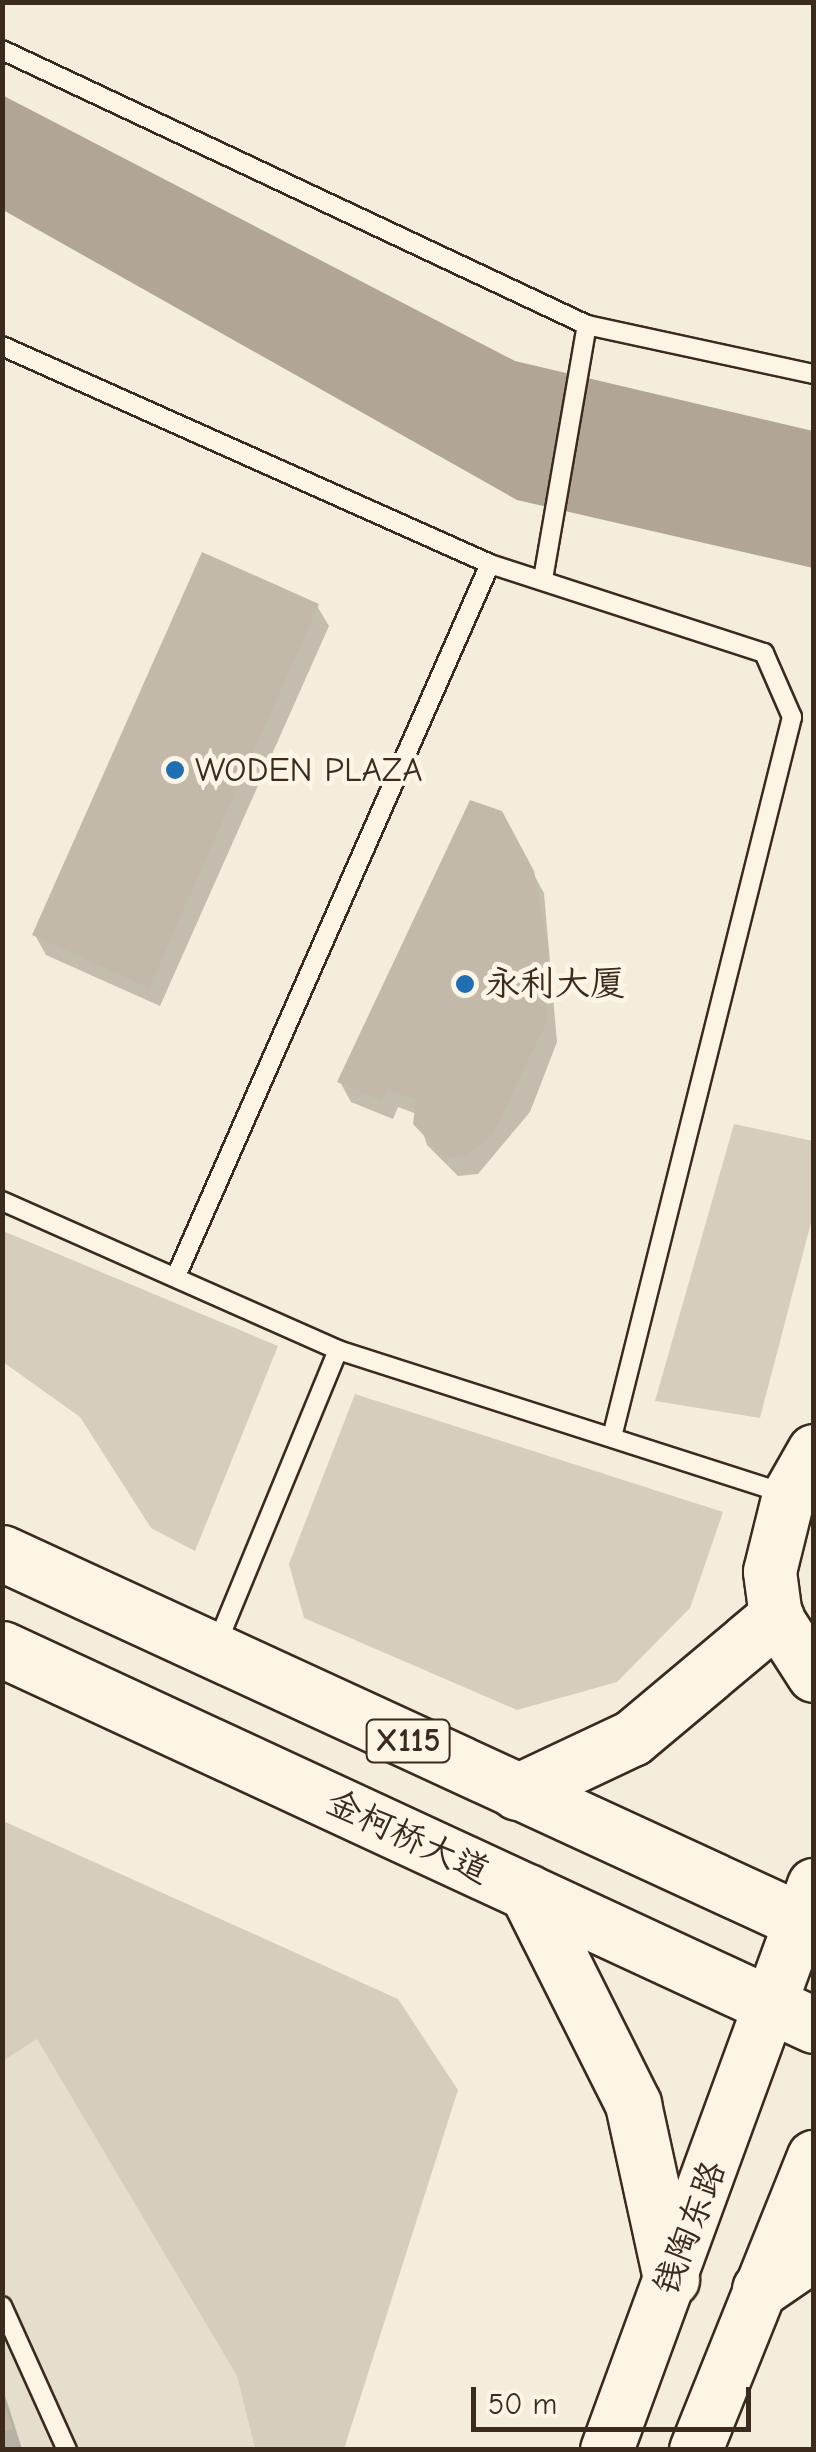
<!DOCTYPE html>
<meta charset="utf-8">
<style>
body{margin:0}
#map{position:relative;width:816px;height:2452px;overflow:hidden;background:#f4eddd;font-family:"Comic Neue","LXGW WenKai TC",sans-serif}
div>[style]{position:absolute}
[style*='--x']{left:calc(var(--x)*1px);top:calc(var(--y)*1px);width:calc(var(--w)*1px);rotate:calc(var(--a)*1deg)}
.built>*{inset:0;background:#e5ddce}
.green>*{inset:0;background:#d6cdbd}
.water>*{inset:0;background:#b0a596}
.shadow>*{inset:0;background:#0003}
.building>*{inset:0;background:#c3b9aa}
.roads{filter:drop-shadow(2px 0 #3b2a1e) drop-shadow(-2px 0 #3b2a1e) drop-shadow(0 2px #3b2a1e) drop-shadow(0 -2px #3b2a1e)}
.lane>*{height:18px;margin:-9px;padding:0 9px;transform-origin:9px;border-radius:9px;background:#fcf5e5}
.secondary>*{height:52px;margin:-26px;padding:0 26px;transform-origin:26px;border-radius:26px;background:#fcf5e5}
.primary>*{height:55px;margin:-27.5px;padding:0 27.5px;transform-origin:27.5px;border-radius:27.5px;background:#fcf5e5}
.dots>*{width:28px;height:28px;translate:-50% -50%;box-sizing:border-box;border:5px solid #fcf5e5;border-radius:50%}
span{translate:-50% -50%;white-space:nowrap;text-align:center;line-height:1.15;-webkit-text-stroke:10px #fcf5e5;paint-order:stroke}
.shield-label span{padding:2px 8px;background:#fcf5e5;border:2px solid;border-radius:8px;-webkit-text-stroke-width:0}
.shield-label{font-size:32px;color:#3b2a1e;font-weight:700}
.poi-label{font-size:35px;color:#3b2a1e}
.left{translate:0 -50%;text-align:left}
.street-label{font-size:35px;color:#3b2a1e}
.frame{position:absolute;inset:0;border:5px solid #3b2a1e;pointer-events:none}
.scale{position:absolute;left:471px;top:2387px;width:280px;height:45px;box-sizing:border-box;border:5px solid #3b2a1e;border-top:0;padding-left:12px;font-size:30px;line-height:35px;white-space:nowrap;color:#3b2a1e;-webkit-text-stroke:8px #fcf5e5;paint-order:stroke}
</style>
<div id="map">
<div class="built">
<div style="clip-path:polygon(37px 2039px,237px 2376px,255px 2449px,3px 2450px,3px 2061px)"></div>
</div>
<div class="green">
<div style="clip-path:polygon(734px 1124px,813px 1141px,813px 1215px,760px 1418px,655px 1401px)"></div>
<div style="clip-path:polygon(3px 1231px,278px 1346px,195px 1551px,151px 1528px,80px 1417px,3px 1362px)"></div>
<div style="clip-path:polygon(355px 1394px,723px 1512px,690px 1608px,617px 1682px,517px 1710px,304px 1618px,289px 1564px)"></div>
<div style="clip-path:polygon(3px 1821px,398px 1999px,458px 2090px,344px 2449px,255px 2449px,237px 2376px,37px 2039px,3px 2061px)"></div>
</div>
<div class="water">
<div style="clip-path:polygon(2px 95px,515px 361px,813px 431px,813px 568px,517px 500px,3px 210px)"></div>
</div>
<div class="shadow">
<div style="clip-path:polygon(317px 606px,329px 626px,160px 1006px,46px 955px,35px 935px)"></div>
<div style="clip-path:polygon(500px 813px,544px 893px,557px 1042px,530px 1112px,478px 1174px,458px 1176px,427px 1145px,417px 1114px,398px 1107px,393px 1119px,351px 1102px,340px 1082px)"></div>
<div style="clip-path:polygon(2px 2386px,22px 2449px,2px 2450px)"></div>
</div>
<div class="building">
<div style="clip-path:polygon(202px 552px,319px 604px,149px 988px,32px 935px)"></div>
<div style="clip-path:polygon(470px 800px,502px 811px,534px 871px,548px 947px,547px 1021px,493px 1134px,467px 1155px,445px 1158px,413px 1124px,416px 1100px,387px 1089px,382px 1101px,337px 1082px)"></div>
<div style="clip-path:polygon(2px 2399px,13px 2429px,2px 2432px)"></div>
</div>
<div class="roads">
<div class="lane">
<div style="--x:2;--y:50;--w:646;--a:25.18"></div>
<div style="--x:587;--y:325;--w:232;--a:12.2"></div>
<div style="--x:2;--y:346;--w:534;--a:24.07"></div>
<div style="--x:490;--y:564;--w:288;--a:18"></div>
<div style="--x:764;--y:653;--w:70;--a:66.4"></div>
<div style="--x:792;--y:717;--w:738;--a:104.04"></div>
<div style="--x:543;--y:579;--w:258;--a:-80.2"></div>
<div style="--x:2;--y:1201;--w:368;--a:23.9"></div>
<div style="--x:338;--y:1350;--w:468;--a:17.8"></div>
<div style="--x:177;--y:1274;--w:776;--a:-66.21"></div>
<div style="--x:216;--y:1646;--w:320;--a:-67.6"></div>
<div style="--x:2;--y:2306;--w:158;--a:65.7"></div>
</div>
<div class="secondary">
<div style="--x:814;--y:1451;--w:51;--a:119.6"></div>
<div style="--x:789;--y:1495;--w:79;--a:103.9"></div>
<div style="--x:770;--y:1572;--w:45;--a:82.4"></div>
<div style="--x:776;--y:1617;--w:70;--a:57.2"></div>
<div style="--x:607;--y:2450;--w:602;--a:-69.88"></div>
<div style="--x:696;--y:2450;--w:316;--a:-68.1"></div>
</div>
<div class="primary">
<div style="--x:2;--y:1553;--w:894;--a:24.73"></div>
<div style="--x:2;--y:1649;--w:895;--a:24.85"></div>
<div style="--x:517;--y:1792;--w:127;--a:-25.2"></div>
<div style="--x:632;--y:1738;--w:188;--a:-40"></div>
<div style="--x:527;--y:1892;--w:237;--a:63.4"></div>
<div style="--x:633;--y:2104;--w:179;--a:77.7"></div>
<div style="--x:760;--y:2289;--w:65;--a:-34.4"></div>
</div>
</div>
<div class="dots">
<div style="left:175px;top:770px;background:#1f6fb2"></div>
<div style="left:465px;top:984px;background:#1f6fb2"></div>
</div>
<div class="shield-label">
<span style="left:408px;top:1741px">X115</span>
</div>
<div class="poi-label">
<span class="left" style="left:195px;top:770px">WODEN PLAZA</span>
<span class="left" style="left:485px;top:984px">永利大厦</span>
</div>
<div class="street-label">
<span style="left:408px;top:1837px;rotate:25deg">金柯桥大道</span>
<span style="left:690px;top:2228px;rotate:-69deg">钱陶东路</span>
</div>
<div class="frame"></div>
<div class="scale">50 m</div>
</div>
